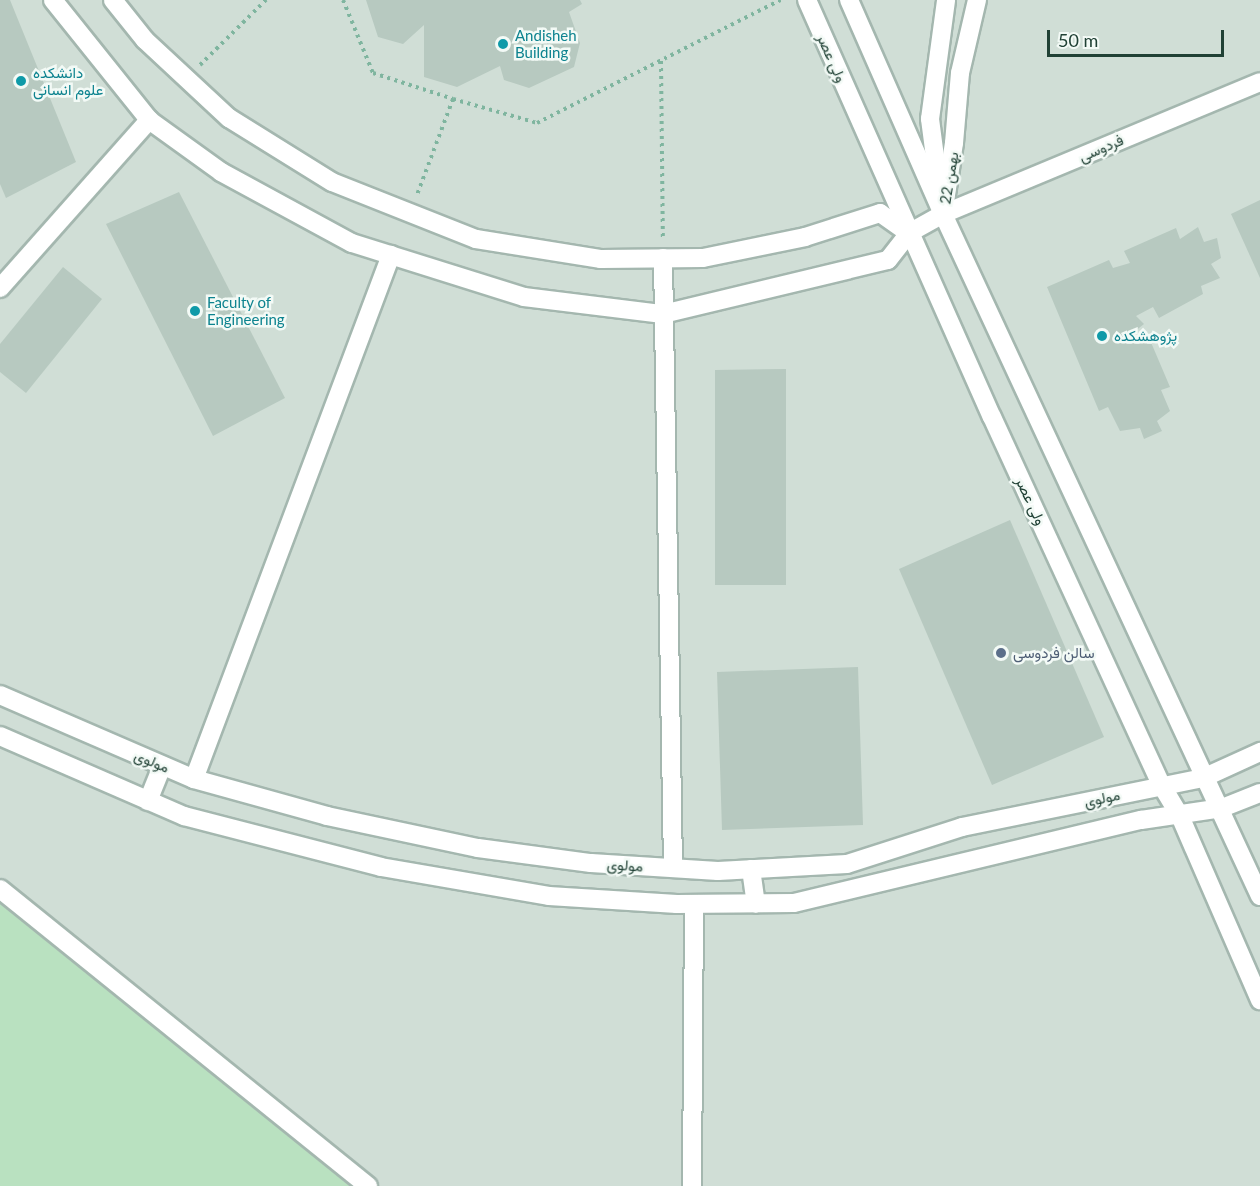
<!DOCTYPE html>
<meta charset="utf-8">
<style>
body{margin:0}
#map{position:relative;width:1260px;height:1186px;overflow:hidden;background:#e2eee8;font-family:Lato,Vazirmatn,sans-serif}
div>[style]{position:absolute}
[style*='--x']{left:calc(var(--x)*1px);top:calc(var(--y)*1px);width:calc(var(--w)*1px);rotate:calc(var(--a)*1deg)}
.built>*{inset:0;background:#d0ded6}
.green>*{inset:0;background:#b9e1c0}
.building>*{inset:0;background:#b7c9c0}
.path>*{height:4px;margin-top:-2px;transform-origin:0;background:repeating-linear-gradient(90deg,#7fb59f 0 3px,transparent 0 7.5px)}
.roads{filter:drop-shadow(2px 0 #a4b7af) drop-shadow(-2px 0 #a4b7af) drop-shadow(0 2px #a4b7af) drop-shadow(0 -2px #a4b7af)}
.minor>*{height:18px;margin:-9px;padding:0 9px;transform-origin:9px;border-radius:9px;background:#fff}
.dots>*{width:16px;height:16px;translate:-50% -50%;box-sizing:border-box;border:3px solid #f3faf6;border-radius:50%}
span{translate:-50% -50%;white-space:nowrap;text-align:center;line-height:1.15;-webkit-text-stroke:5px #f3faf6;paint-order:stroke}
.culture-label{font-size:15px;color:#0d838f}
.left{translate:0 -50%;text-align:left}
.street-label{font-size:15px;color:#204135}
.service-label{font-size:15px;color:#4e5e75}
.scale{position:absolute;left:1047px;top:30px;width:177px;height:27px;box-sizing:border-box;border:3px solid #204135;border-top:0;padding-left:8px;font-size:18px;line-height:21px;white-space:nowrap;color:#204135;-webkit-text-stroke:4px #f3faf6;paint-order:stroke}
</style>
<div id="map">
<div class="built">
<div style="clip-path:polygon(0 0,1260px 0,1260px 1186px,359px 1186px,0 897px)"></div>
</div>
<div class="green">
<div style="clip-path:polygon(0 897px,359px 1186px,0 1186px)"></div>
</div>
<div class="building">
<div style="clip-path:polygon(0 0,10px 0,76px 162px,6px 198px,0 184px)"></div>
<div style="clip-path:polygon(366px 0,580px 0,582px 4px,569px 12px,580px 43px,574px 67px,529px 88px,504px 80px,500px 66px,457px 87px,424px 77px,424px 25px,403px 44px,378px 37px)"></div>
<div style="clip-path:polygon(179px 192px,285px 398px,213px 436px,106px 224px)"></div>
<div style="clip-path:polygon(1260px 200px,1260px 278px,1231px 214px)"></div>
<div style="clip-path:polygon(1198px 227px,1204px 242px,1217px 238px,1221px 258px,1211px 264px,1220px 278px,1201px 286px,1203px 294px,1159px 318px,1153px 307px,1136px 316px,1144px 324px,1134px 332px,1139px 344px,1150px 340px,1170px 387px,1161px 390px,1170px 411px,1157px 421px,1162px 431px,1144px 439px,1140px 428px,1120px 431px,1108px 407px,1099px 411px,1047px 287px,1109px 260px,1113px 268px,1130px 263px,1124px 251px,1176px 228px,1180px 239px)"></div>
<div style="clip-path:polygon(63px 267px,102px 299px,26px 393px,0 372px,0 344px)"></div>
<div style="clip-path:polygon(786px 369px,786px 585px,715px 585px,715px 370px)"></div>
<div style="clip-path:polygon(1010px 520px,1104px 737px,992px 785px,899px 569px)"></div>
<div style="clip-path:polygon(858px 667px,863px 825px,722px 830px,717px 672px)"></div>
</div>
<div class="path">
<div style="--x:343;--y:0;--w:79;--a:67.7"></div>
<div style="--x:373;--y:73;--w:84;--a:18"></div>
<div style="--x:453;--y:99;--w:103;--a:110.6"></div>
<div style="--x:661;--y:61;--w:179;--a:89.4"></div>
<div style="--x:200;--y:65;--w:93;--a:-44.6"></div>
<div style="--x:453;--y:99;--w:87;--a:15.9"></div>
<div style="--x:537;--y:123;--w:273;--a:-26.8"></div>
</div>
<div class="roads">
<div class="minor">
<div style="--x:53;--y:0;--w:154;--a:51.3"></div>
<div style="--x:149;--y:120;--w:89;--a:35.8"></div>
<div style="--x:221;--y:172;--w:149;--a:28.5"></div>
<div style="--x:352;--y:243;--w:180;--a:17.4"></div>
<div style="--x:524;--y:297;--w:140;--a:7"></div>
<div style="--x:663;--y:314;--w:231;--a:-13.5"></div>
<div style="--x:888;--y:260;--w:34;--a:-52"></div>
<div style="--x:909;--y:233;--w:39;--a:-29"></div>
<div style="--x:943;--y:214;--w:343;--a:-22.6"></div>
<div style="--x:113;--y:0;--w:51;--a:51.3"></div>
<div style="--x:145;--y:40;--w:115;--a:42.9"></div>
<div style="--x:229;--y:118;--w:121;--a:31.9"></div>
<div style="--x:332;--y:182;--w:155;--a:21.6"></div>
<div style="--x:476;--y:239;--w:127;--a:9.1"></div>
<div style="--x:601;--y:259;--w:102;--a:-0.6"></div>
<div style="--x:703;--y:258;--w:104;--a:-11.6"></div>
<div style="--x:805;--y:237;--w:79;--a:-17.7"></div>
<div style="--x:880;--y:213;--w:35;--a:35"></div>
<div style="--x:807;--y:0;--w:456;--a:66.1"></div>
<div style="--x:992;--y:417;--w:406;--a:65.3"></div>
<div style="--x:1162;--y:786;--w:35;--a:59"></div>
<div style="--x:1180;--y:816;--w:201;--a:66.5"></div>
<div style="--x:849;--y:0;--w:234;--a:66.3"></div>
<div style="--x:943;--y:214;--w:752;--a:65.07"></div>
<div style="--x:940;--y:195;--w:77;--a:-97.5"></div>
<div style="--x:930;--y:119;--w:120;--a:-82.3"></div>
<div style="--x:943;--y:214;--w:72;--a:-81.2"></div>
<div style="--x:954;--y:143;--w:70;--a:-85.1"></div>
<div style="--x:960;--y:73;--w:75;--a:-76.9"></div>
<div style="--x:663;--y:258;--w:610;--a:89.06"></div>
<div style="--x:0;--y:288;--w:225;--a:-48.4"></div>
<div style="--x:0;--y:695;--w:211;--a:23.4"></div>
<div style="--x:194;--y:779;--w:138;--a:15.5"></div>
<div style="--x:327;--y:816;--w:154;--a:12"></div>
<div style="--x:478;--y:848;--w:114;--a:7.6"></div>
<div style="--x:591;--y:863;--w:127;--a:3.6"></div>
<div style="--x:718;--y:871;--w:129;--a:-3.1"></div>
<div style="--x:847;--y:864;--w:121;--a:-17.8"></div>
<div style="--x:962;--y:827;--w:246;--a:-11.5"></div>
<div style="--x:1203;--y:778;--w:63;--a:-24.5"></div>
<div style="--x:0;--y:736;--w:201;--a:23.5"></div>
<div style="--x:184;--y:816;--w:203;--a:14.5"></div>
<div style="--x:381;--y:867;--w:170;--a:9.8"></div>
<div style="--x:549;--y:896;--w:128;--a:3.6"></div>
<div style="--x:677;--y:904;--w:117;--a:-0.5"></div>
<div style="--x:794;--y:903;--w:357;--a:-13.5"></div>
<div style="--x:1141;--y:820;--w:82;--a:-8.4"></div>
<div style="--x:1222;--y:808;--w:41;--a:-21.5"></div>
<div style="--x:194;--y:779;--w:560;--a:-69.4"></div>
<div style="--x:148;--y:801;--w:38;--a:-68"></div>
<div style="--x:751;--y:869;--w:35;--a:82"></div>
<div style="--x:0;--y:889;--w:473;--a:38.9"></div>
<div style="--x:692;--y:1186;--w:282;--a:-89.6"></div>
</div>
</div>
<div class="dots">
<div style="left:503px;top:44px;background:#0f9aa8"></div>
<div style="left:21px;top:81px;background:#0f9aa8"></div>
<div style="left:195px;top:311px;background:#0f9aa8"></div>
<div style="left:1102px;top:336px;background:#0f9aa8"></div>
<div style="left:1001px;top:653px;background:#5c6f8a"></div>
</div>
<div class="culture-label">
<span class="left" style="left:515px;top:44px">Andisheh<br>Building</span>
<span class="left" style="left:33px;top:81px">دانشکده<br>علوم انسانی</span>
<span class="left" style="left:207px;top:311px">Faculty of<br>Engineering</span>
<span class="left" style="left:1114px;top:336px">پژوهشکده</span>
</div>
<div class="street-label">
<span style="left:832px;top:58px;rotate:66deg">ولی عصر</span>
<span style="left:1101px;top:148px;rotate:-23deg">فردوسی</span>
<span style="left:949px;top:178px;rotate:-81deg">22 بهمن</span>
<span style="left:1031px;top:501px;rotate:65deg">ولی عصر</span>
<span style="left:152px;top:761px;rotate:23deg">مولوی</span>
<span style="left:1102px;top:798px;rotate:-12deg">مولوی</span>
<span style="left:625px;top:865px;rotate:4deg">مولوی</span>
</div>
<div class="service-label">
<span class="left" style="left:1013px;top:653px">سالن فردوسی</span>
</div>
<div class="scale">50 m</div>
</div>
